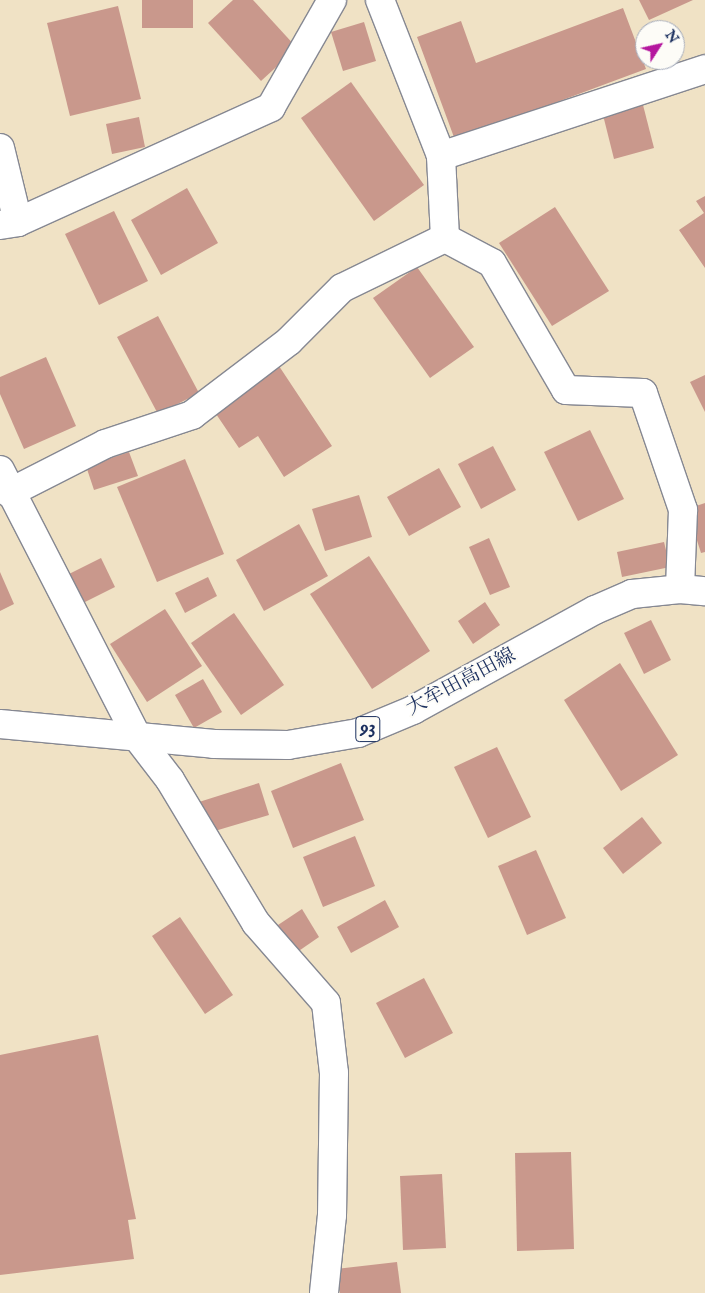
<!DOCTYPE html>
<meta charset="utf-8">
<style>
body{margin:0}
#map{position:relative;width:705px;height:1293px;overflow:hidden;background:#f0e2c5;font-family:"IM FELL English","Noto Serif JP",serif}
div>[style]{position:absolute}
[style*='--x']{left:calc(var(--x)*1px);top:calc(var(--y)*1px);width:calc(var(--w)*1px);rotate:calc(var(--a)*1deg)}
.building>*{inset:0;background:#c9988c}
.roads{filter:drop-shadow(1px 0 #868892) drop-shadow(-1px 0 #868892) drop-shadow(0 1px #868892) drop-shadow(0 -1px #868892)}
.minor>*{height:28px;margin:-14px;padding:0 14px;transform-origin:14px;border-radius:14px;background:#fff}
.major>*{height:28px;margin:-14px;padding:0 14px;transform-origin:14px;border-radius:14px;background:#fff}
span{translate:-50% -50%;white-space:nowrap;text-align:center;line-height:1.15;-webkit-text-stroke:4px #fdfcf7;paint-order:stroke}
.shield-label span{padding:1px 4px;background:#fdfcf7;border:1px solid;border-radius:4px;-webkit-text-stroke-width:0}
.shield-label{font-size:19px;color:#1b2f5e;font-weight:700}
.street-label{font-size:20px;color:#1b2f5e}
.north{position:absolute;left:635px;top:20px;width:50px;height:50px;box-sizing:border-box;background:#fdfcf7;border:1px solid #a3aaba;border-radius:50%;rotate:55deg;font-size:14px;font-weight:700;line-height:20px;text-align:center;color:#1b2f5e}
.north::after{content:'';display:block;margin:auto;width:18px;height:22px;background:#b5179e;clip-path:polygon(50% 0,100% 100%,50% 72%,0 100%)}
</style>
<div id="map">
<div class="building">
<div style="clip-path:polygon(142px 0,193px 0,193px 28px,142px 28px)"></div>
<div style="clip-path:polygon(233px 0,253px 0,297px 48px,261px 81px,208px 23px)"></div>
<div style="clip-path:polygon(639px 0,693px 0,649px 20px)"></div>
<div style="clip-path:polygon(118px 6px,141px 99px,70px 116px,47px 23px)"></div>
<div style="clip-path:polygon(623px 8px,646px 69px,455px 140px,417px 37px,461px 21px,476px 63px)"></div>
<div style="clip-path:polygon(364px 22px,376px 61px,343px 71px,331px 32px)"></div>
<div style="clip-path:polygon(351px 82px,424px 185px,374px 221px,301px 118px)"></div>
<div style="clip-path:polygon(643px 105px,654px 148px,614px 159px,603px 115px)"></div>
<div style="clip-path:polygon(139px 117px,145px 147px,112px 154px,106px 124px)"></div>
<div style="clip-path:polygon(187px 188px,218px 243px,161px 275px,131px 220px)"></div>
<div style="clip-path:polygon(705px 196px,705px 268px,679px 230px,704px 213px,696px 201px)"></div>
<div style="clip-path:polygon(555px 207px,609px 291px,552px 326px,499px 243px)"></div>
<div style="clip-path:polygon(114px 211px,148px 281px,99px 305px,65px 234px)"></div>
<div style="clip-path:polygon(417px 267px,474px 347px,430px 378px,373px 298px)"></div>
<div style="clip-path:polygon(158px 316px,199px 393px,158px 414px,117px 337px)"></div>
<div style="clip-path:polygon(46px 357px,76px 426px,24px 449px,0 394px,0 377px)"></div>
<div style="clip-path:polygon(279px 366px,332px 446px,284px 477px,258px 436px,239px 448px,212px 408px)"></div>
<div style="clip-path:polygon(705px 375px,705px 412px,690px 382px)"></div>
<div style="clip-path:polygon(590px 430px,624px 499px,578px 521px,544px 452px)"></div>
<div style="clip-path:polygon(493px 446px,516px 490px,481px 509px,458px 464px)"></div>
<div style="clip-path:polygon(129px 452px,138px 476px,94px 490px,86px 466px)"></div>
<div style="clip-path:polygon(185px 459px,224px 554px,157px 582px,117px 487px)"></div>
<div style="clip-path:polygon(439px 468px,461px 507px,409px 536px,387px 497px)"></div>
<div style="clip-path:polygon(359px 495px,372px 537px,325px 551px,312px 509px)"></div>
<div style="clip-path:polygon(705px 503px,705px 552px,701px 553px,687px 509px)"></div>
<div style="clip-path:polygon(299px 524px,328px 576px,264px 611px,236px 560px)"></div>
<div style="clip-path:polygon(489px 538px,510px 587px,490px 595px,469px 547px)"></div>
<div style="clip-path:polygon(664px 542px,670px 567px,622px 577px,617px 552px)"></div>
<div style="clip-path:polygon(369px 556px,430px 651px,372px 689px,310px 594px)"></div>
<div style="clip-path:polygon(101px 558px,115px 587px,77px 606px,63px 577px)"></div>
<div style="clip-path:polygon(0 572px,14px 604px,0 611px)"></div>
<div style="clip-path:polygon(208px 577px,217px 596px,185px 613px,175px 593px)"></div>
<div style="clip-path:polygon(485px 602px,500px 625px,473px 644px,458px 621px)"></div>
<div style="clip-path:polygon(165px 609px,202px 666px,147px 702px,110px 644px)"></div>
<div style="clip-path:polygon(234px 613px,284px 685px,241px 715px,191px 643px)"></div>
<div style="clip-path:polygon(651px 620px,671px 660px,644px 674px,624px 633px)"></div>
<div style="clip-path:polygon(620px 663px,678px 755px,621px 791px,564px 700px)"></div>
<div style="clip-path:polygon(203px 679px,222px 712px,194px 728px,175px 695px)"></div>
<div style="clip-path:polygon(497px 747px,531px 817px,488px 838px,454px 767px)"></div>
<div style="clip-path:polygon(341px 763px,364px 820px,293px 848px,271px 791px)"></div>
<div style="clip-path:polygon(259px 783px,269px 815px,208px 833px,199px 802px)"></div>
<div style="clip-path:polygon(642px 817px,662px 843px,623px 874px,603px 848px)"></div>
<div style="clip-path:polygon(355px 836px,375px 886px,323px 907px,303px 857px)"></div>
<div style="clip-path:polygon(536px 850px,566px 918px,527px 935px,498px 866px)"></div>
<div style="clip-path:polygon(385px 900px,399px 927px,351px 953px,337px 927px)"></div>
<div style="clip-path:polygon(302px 909px,319px 937px,290px 957px,272px 929px)"></div>
<div style="clip-path:polygon(180px 917px,233px 995px,205px 1014px,152px 936px)"></div>
<div style="clip-path:polygon(424px 978px,453px 1033px,405px 1058px,376px 1003px)"></div>
<div style="clip-path:polygon(98px 1035px,136px 1219px,128px 1220px,134px 1259px,0 1275px,0 1055px)"></div>
<div style="clip-path:polygon(571px 1152px,574px 1249px,517px 1251px,515px 1153px)"></div>
<div style="clip-path:polygon(442px 1174px,446px 1248px,403px 1250px,400px 1176px)"></div>
<div style="clip-path:polygon(397px 1262px,401px 1293px,340px 1293px,336px 1269px)"></div>
</div>
<div class="roads">
<div class="minor">
<div style="--x:380;--y:0;--w:168;--a:68.6"></div>
<div style="--x:0;--y:148;--w:76;--a:76.3"></div>
<div style="--x:0;--y:225;--w:18;--a:-9"></div>
<div style="--x:18;--y:222;--w:278;--a:-24.4"></div>
<div style="--x:271;--y:107;--w:123;--a:-60.3"></div>
<div style="--x:445;--y:238;--w:53;--a:28"></div>
<div style="--x:492;--y:263;--w:147;--a:59.8"></div>
<div style="--x:566;--y:390;--w:77;--a:2.2"></div>
<div style="--x:643;--y:393;--w:124;--a:71.1"></div>
<div style="--x:683;--y:510;--w:79;--a:92.2"></div>
<div style="--x:0;--y:470;--w:300;--a:62.8"></div>
<div style="--x:137;--y:737;--w:54;--a:52.5"></div>
<div style="--x:170;--y:780;--w:167;--a:59"></div>
<div style="--x:256;--y:923;--w:106;--a:48.8"></div>
<div style="--x:326;--y:1003;--w:70;--a:83.5"></div>
<div style="--x:334;--y:1073;--w:142;--a:90.8"></div>
<div style="--x:332;--y:1215;--w:78;--a:95.9"></div>
<div style="--x:9;--y:493;--w:108;--a:-27"></div>
<div style="--x:105;--y:444;--w:92;--a:-18.4"></div>
<div style="--x:192;--y:415;--w:122;--a:-37.3"></div>
<div style="--x:289;--y:341;--w:75;--a:-45"></div>
<div style="--x:342;--y:288;--w:114;--a:-25.9"></div>
<div style="--x:445;--y:238;--w:82;--a:-92.8"></div>
<div style="--x:441;--y:156;--w:278;--a:-18.2"></div>
</div>
<div class="major">
<div style="--x:0;--y:724;--w:215;--a:5.3"></div>
<div style="--x:214;--y:744;--w:74;--a:0.8"></div>
<div style="--x:288;--y:745;--w:71;--a:-9.7"></div>
<div style="--x:358;--y:733;--w:60;--a:-22.7"></div>
<div style="--x:413;--y:710;--w:208;--a:-28.8"></div>
<div style="--x:595;--y:610;--w:40;--a:-23.4"></div>
<div style="--x:632;--y:594;--w:48;--a:-5.9"></div>
<div style="--x:680;--y:589;--w:25;--a:5"></div>
</div>
</div>
<div class="shield-label">
<span style="left:368px;top:729px">93</span>
</div>
<div class="street-label">
<span style="left:461px;top:682px;rotate:-28deg">大牟田高田線</span>
</div>
<div class="north">N</div>
</div>
